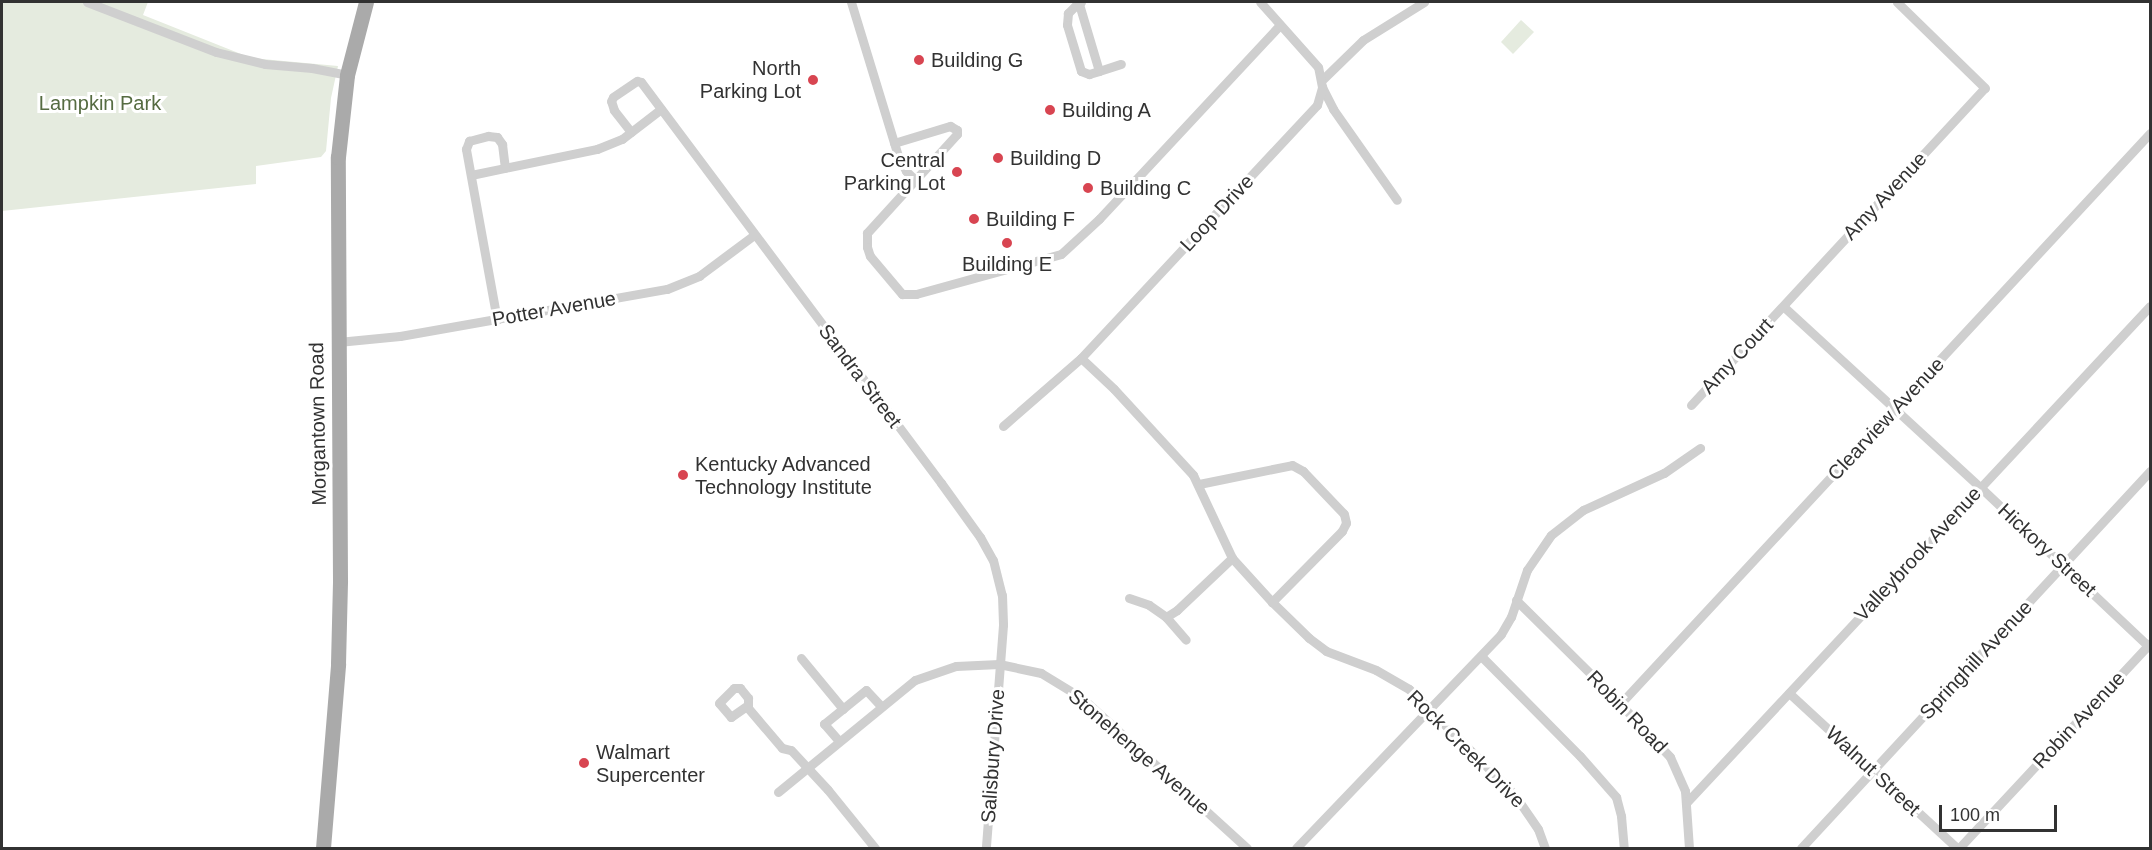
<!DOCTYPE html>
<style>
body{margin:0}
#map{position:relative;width:2152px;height:850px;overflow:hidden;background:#fff;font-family:Arial,sans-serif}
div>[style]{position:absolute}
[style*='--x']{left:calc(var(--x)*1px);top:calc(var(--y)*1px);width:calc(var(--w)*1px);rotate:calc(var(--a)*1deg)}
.green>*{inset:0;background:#e5ebdf}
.street>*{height:9px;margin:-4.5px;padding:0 4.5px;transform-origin:4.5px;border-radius:4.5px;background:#cfcfcf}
.primary>*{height:15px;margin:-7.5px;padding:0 7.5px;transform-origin:7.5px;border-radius:7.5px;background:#aaa}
.dots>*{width:16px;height:16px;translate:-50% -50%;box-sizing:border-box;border:3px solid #fff;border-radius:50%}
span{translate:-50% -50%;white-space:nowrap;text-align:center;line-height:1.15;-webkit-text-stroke:6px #fff;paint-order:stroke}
.poi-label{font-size:20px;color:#323232}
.left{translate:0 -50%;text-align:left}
.right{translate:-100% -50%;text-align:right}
.park-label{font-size:20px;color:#566c42}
.street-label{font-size:20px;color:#323232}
.frame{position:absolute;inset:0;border:3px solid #323232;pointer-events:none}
.scale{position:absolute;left:1939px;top:805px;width:118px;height:27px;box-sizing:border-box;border:3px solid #323232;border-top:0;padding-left:8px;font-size:18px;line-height:21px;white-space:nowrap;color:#323232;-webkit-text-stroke:4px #fff;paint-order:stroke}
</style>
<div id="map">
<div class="green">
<div style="clip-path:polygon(2px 2px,148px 2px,143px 15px,251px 58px,338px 66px,331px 98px,326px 151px,321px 157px,256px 166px,256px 184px,2px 211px)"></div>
<div style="clip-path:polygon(1521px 20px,1534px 32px,1513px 54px,1501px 42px)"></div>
</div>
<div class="street">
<div style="--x:87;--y:2;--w:138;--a:21.2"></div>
<div style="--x:216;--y:52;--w:50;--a:13.8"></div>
<div style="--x:265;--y:64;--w:47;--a:4.9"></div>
<div style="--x:312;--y:68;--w:36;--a:11"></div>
<div style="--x:851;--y:2;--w:161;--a:73"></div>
<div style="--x:898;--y:156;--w:17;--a:62"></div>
<div style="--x:906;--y:171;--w:11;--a:45"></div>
<div style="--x:1079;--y:2;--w:16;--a:135"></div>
<div style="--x:1068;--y:13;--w:12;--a:95"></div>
<div style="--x:1067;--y:25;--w:48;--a:73.1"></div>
<div style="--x:1081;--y:71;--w:9;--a:21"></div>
<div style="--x:1089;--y:74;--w:10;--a:-17"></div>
<div style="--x:1081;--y:2;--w:3;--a:135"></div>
<div style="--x:1079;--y:4;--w:70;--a:73.4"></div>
<div style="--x:1099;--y:71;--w:23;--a:-18"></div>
<div style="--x:1322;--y:80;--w:57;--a:-44.3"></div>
<div style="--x:1363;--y:40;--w:72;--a:-31.9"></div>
<div style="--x:1322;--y:87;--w:25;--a:63"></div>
<div style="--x:1333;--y:109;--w:111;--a:54.9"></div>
<div style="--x:631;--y:132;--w:28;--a:-128"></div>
<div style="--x:614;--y:110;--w:9;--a:-108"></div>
<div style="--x:611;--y:101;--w:4;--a:-63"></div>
<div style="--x:613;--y:97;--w:29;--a:-34"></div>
<div style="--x:637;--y:81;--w:4;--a:14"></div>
<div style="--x:641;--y:82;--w:501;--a:53.2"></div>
<div style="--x:941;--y:483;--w:67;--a:54.2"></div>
<div style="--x:980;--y:537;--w:26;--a:61"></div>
<div style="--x:993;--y:560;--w:36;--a:76"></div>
<div style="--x:1002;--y:595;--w:30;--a:88"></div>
<div style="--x:1003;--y:625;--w:224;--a:94.4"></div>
<div style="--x:894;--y:143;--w:59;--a:-16.9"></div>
<div style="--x:950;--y:126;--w:8;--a:30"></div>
<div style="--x:957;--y:130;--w:4;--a:90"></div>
<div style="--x:957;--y:134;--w:134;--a:132.3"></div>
<div style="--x:867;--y:233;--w:14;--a:90"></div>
<div style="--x:867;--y:247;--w:9;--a:72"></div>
<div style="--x:870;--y:256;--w:50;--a:49.9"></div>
<div style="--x:902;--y:294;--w:14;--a:0"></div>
<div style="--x:916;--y:294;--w:150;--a:-15.4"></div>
<div style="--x:1061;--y:254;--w:52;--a:-42.6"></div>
<div style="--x:1099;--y:219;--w:265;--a:-47"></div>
<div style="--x:471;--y:175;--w:129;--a:-11.7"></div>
<div style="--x:597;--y:149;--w:27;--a:-22"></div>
<div style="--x:622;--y:139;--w:49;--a:-37.6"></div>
<div style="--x:1784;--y:307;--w:266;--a:42.6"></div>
<div style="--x:1980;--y:487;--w:234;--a:43.4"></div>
<div style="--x:497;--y:320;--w:174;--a:-100.3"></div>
<div style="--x:466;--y:149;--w:9;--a:-69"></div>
<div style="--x:469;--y:141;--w:20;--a:-15"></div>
<div style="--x:488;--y:136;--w:9;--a:6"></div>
<div style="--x:497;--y:137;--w:9;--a:54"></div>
<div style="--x:502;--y:144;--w:24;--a:83"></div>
<div style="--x:338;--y:342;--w:62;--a:-5.5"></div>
<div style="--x:400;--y:336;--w:271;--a:-10"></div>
<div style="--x:667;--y:289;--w:35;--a:-22"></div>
<div style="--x:699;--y:276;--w:69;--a:-36.7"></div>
<div style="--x:1081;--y:358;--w:45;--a:43.2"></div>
<div style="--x:1114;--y:389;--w:117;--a:47.4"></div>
<div style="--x:1193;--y:475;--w:92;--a:64.8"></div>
<div style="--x:1232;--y:558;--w:59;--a:47.7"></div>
<div style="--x:1272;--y:602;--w:52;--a:44.2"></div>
<div style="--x:1309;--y:638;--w:21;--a:37"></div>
<div style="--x:1326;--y:651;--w:53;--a:20.8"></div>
<div style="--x:1376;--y:670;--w:38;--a:30"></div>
<div style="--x:1409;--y:689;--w:148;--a:45"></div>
<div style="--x:1514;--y:794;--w:42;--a:55.6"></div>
<div style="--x:1538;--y:829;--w:20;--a:70"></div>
<div style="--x:1691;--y:405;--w:432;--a:-47.2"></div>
<div style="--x:1985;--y:88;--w:123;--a:-135.7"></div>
<div style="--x:1003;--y:426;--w:103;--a:-41.1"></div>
<div style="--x:1081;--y:358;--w:346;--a:-47"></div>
<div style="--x:1317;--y:105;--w:19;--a:-74"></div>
<div style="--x:1322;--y:87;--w:20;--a:-101"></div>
<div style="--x:1318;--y:67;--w:87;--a:-131.7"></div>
<div style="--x:1199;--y:484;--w:95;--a:-11.5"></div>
<div style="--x:1292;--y:465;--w:13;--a:29"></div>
<div style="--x:1303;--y:471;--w:59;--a:46.4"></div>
<div style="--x:1344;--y:514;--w:9;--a:77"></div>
<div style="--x:1346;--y:523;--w:9;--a:117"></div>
<div style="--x:1342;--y:531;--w:100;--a:134.6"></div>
<div style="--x:1129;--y:598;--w:21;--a:19"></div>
<div style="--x:1149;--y:605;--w:21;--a:35"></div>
<div style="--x:1166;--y:617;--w:13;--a:-32"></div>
<div style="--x:1177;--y:610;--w:76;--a:-43.4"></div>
<div style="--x:1516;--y:600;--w:132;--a:44.7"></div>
<div style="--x:1610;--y:693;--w:88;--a:46.8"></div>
<div style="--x:1670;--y:757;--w:37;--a:66"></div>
<div style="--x:1685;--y:791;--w:57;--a:86"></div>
<div style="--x:1166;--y:617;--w:30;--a:49"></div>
<div style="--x:1482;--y:657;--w:139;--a:45.3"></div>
<div style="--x:1580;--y:756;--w:55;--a:48.7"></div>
<div style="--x:1616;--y:797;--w:20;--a:75"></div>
<div style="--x:1621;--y:816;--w:32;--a:85"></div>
<div style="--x:801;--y:658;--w:66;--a:50.5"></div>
<div style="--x:1789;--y:693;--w:229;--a:42.7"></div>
<div style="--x:1620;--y:704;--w:779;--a:-47.13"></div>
<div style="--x:748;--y:705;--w:21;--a:145"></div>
<div style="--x:731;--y:717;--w:18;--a:-131"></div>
<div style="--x:719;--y:703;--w:21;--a:-45"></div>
<div style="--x:734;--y:688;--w:6;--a:0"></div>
<div style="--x:740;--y:688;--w:13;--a:51"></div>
<div style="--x:748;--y:698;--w:10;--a:90"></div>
<div style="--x:748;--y:708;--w:52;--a:49.6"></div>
<div style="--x:782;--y:748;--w:9;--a:13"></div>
<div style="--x:791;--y:750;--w:54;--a:47.2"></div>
<div style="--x:828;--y:790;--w:75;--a:51"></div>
<div style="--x:839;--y:741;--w:23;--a:-131"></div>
<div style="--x:824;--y:724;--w:54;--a:-39"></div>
<div style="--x:866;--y:690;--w:22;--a:47"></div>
<div style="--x:778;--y:792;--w:177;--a:-39.3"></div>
<div style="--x:915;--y:680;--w:43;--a:-18.9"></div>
<div style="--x:956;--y:666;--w:43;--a:-2.7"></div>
<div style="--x:999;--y:664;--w:43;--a:12.1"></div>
<div style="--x:1041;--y:673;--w:48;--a:31.4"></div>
<div style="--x:1082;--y:698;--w:223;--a:42.3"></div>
<div style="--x:1686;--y:803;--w:680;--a:-46.97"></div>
<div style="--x:1296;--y:848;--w:296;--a:-46.2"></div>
<div style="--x:1501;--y:634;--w:20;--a:-60"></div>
<div style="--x:1511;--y:617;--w:50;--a:-71.2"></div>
<div style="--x:1527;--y:570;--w:42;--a:-55.6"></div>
<div style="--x:1551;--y:535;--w:41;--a:-38"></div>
<div style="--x:1583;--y:510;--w:89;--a:-24.6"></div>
<div style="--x:1664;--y:473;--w:44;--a:-34.8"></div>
<div style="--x:1801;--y:848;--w:514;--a:-47.21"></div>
<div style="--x:1959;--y:848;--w:280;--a:-47"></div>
</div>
<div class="primary">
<div style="--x:323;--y:848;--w:185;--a:-85.3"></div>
<div style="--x:338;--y:664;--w:84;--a:-88.6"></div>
<div style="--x:340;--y:580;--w:423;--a:-90.3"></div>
<div style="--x:338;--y:157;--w:82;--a:-83.7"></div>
<div style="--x:347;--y:75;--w:75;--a:-75.4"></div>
</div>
<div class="dots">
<div style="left:919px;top:60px;background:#d84551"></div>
<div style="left:813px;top:80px;background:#d84551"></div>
<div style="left:1050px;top:110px;background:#d84551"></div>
<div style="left:998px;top:158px;background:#d84551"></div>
<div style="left:957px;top:172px;background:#d84551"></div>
<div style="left:1088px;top:188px;background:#d84551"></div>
<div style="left:974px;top:219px;background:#d84551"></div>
<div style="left:1007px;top:243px;background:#d84551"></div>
<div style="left:683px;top:475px;background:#d84551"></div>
<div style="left:584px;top:763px;background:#d84551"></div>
</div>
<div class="poi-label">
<span class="left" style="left:931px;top:60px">Building G</span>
<span class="right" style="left:801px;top:80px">North<br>Parking Lot</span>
<span class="left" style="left:1062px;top:110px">Building A</span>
<span class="left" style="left:1010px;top:158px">Building D</span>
<span class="right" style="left:945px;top:172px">Central<br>Parking Lot</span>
<span class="left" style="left:1100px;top:188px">Building C</span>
<span class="left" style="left:986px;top:219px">Building F</span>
<span style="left:1007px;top:264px">Building E</span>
<span class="left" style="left:695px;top:476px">Kentucky Advanced<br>Technology Institute</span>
<span class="left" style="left:596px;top:764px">Walmart<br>Supercenter</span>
</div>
<div class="park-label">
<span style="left:100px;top:103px">Lampkin Park</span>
</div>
<div class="street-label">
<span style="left:1885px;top:196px;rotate:-47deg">Amy Avenue</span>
<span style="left:1217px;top:213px;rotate:-47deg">Loop Drive</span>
<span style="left:554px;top:309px;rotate:-10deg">Potter Avenue</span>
<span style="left:1737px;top:356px;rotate:-47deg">Amy Court</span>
<span style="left:860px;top:376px;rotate:53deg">Sandra Street</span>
<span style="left:1886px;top:419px;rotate:-47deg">Clearview Avenue</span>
<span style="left:318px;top:424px;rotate:-91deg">Morgantown Road</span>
<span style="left:2047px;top:550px;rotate:43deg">Hickory Street</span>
<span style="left:1918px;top:554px;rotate:-47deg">Valleybrook Avenue</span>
<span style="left:1976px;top:660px;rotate:-47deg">Springhill Avenue</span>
<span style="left:1627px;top:712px;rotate:46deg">Robin Road</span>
<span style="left:2079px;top:720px;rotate:-47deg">Robin Avenue</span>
<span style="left:1466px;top:749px;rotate:45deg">Rock Creek Drive</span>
<span style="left:1139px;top:752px;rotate:41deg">Stonehenge Avenue</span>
<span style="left:993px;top:756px;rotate:-86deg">Salisbury Drive</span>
<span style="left:1873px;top:771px;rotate:43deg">Walnut Street</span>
</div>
<div class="frame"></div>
<div class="scale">100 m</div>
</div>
